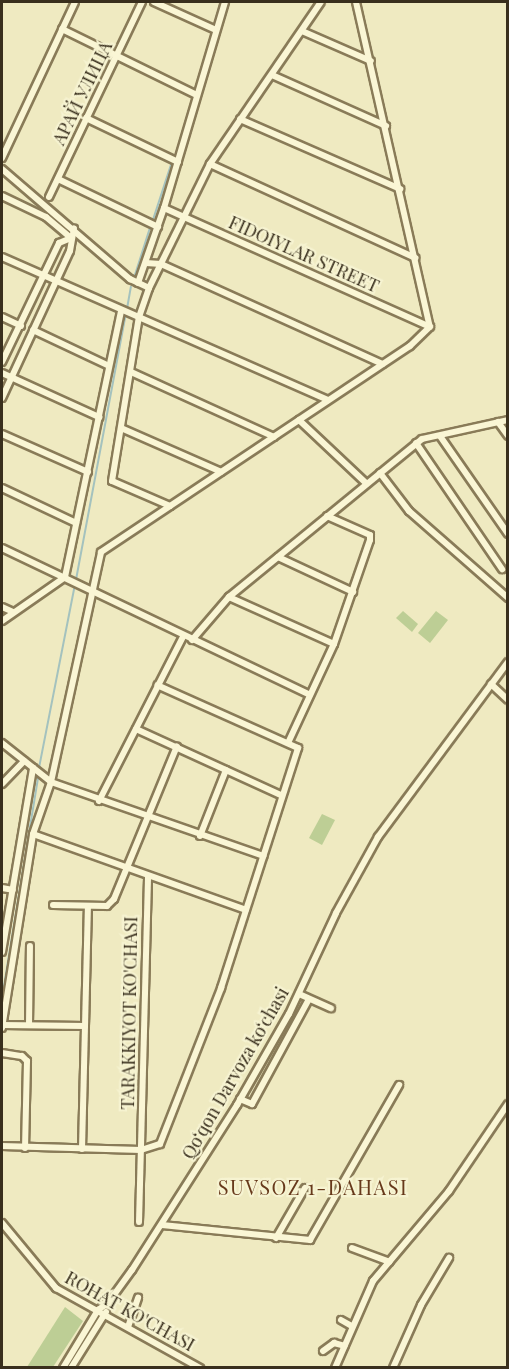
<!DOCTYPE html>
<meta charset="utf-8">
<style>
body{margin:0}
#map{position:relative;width:509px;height:1369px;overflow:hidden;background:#efeac1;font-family:"Playfair Display",serif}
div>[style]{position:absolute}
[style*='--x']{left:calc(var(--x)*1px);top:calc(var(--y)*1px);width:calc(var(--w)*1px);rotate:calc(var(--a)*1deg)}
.green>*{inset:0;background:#bdce95}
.stream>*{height:1.5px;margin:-0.75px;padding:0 0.75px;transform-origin:0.75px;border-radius:0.75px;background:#a4c2be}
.roads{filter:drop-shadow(2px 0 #897b58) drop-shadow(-2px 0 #897b58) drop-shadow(0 2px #897b58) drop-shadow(0 -2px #897b58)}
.minor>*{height:6px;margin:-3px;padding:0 3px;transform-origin:3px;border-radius:3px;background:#faf6d5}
span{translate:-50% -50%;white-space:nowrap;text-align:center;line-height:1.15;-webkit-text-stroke:4.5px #f6f3d1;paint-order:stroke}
.street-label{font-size:18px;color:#392f1d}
.neighbourhood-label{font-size:20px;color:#67391b;letter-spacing:1.5px}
.frame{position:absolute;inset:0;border:3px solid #392f1d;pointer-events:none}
</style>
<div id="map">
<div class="green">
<div style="clip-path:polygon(403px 611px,418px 624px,412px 632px,396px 618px)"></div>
<div style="clip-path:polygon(436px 611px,448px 620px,430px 643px,418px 633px)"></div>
<div style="clip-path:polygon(322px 814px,335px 820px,322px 845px,309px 838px)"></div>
<div style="clip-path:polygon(65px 1307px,83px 1321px,53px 1367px,27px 1367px)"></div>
</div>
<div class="stream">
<div style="--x:153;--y:220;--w:61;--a:-71.9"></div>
<div style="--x:135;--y:275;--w:49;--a:-72.3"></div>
<div style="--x:127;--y:309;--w:22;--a:-80"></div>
<div style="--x:76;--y:580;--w:272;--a:-79.4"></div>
<div style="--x:39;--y:768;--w:187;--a:-78.9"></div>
<div style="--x:2;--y:998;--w:222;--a:-80.7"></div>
</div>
<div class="roads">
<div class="minor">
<div style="--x:154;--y:2;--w:68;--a:24.3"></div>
<div style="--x:356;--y:2;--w:333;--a:77.2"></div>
<div style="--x:62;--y:29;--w:150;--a:26.1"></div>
<div style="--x:302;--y:31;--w:75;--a:23.5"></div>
<div style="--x:272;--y:75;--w:125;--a:24.1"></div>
<div style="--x:86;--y:118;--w:102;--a:25.6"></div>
<div style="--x:240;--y:119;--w:175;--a:23.6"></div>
<div style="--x:2;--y:158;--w:172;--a:-64.9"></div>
<div style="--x:210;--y:164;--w:226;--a:24.6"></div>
<div style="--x:2;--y:169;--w:169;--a:40.7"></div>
<div style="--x:130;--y:279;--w:21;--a:25"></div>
<div style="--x:58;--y:179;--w:111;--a:25.6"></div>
<div style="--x:2;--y:196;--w:49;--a:25.5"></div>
<div style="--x:46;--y:217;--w:33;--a:40"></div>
<div style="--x:49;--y:197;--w:216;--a:-64.5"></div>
<div style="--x:164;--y:208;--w:291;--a:24.1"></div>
<div style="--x:2;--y:257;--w:356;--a:23.7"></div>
<div style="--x:146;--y:263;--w:15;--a:4"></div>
<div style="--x:161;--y:264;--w:243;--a:24.3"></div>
<div style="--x:138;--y:283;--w:79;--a:-70.9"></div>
<div style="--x:164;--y:208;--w:215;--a:-73.5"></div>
<div style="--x:2;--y:317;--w:21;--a:25"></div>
<div style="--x:33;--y:330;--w:84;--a:25.3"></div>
<div style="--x:2;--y:362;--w:132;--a:-64.4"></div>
<div style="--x:59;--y:243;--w:13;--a:-23"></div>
<div style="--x:131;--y:372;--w:157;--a:24.4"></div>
<div style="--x:2;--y:373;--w:107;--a:24.4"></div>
<div style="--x:2;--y:398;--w:162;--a:-65.2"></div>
<div style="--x:70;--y:251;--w:23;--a:-80"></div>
<div style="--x:299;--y:420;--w:93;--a:43.3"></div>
<div style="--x:498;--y:422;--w:17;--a:54"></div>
<div style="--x:121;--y:428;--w:109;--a:23.7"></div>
<div style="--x:2;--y:434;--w:94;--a:23.8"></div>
<div style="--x:440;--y:436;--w:119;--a:55.2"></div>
<div style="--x:416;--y:443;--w:153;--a:55.7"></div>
<div style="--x:380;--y:473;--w:48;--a:52.7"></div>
<div style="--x:409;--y:511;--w:132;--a:41.3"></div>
<div style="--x:2;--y:488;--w:82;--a:25.3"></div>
<div style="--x:170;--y:506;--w:63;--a:-156.7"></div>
<div style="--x:112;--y:481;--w:166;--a:-80.7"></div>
<div style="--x:139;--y:317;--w:31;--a:-71"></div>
<div style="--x:149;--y:288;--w:138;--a:-63.8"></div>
<div style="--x:210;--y:164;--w:196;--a:-55.6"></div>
<div style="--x:2;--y:548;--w:341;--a:25.5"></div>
<div style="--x:278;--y:557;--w:83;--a:25"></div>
<div style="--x:229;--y:597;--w:115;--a:24.1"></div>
<div style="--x:2;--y:607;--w:12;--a:24"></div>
<div style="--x:2;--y:621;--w:77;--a:-34.9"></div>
<div style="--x:65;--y:577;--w:271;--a:-78.1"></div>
<div style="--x:192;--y:640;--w:57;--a:-49.3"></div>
<div style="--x:229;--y:597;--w:249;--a:-39.3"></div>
<div style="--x:422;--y:439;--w:88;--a:-12.5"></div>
<div style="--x:491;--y:684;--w:23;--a:43"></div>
<div style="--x:136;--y:729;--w:159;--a:24.5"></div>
<div style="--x:2;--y:743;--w:63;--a:38.5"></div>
<div style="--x:51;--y:782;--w:225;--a:19.2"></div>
<div style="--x:288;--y:743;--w:109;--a:-65.1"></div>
<div style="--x:334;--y:644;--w:110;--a:-70.9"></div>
<div style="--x:370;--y:540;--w:5;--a:-90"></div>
<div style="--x:370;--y:535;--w:47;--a:-156.2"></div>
<div style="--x:2;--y:784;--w:32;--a:-46"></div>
<div style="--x:99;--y:801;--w:184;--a:-62.9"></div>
<div style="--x:33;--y:834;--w:226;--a:19.6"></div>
<div style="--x:200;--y:836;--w:71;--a:-68.5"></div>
<div style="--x:2;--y:888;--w:11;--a:10"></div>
<div style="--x:53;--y:905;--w:54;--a:1.1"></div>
<div style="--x:107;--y:906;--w:10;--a:-45"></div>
<div style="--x:114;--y:899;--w:165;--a:-67.6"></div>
<div style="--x:2;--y:952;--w:187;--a:-80.4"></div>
<div style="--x:299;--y:994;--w:35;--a:24"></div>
<div style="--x:2;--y:1025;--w:83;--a:0.7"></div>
<div style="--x:29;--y:1025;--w:79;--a:-89.3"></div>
<div style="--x:2;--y:1028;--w:196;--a:-80.9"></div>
<div style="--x:33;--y:834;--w:55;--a:-70.9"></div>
<div style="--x:51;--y:782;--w:235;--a:-77.7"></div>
<div style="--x:101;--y:552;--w:371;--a:-33.7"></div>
<div style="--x:410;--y:346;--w:28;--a:-44"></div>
<div style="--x:2;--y:1053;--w:20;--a:9"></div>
<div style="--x:22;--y:1056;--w:7;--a:45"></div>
<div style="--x:27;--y:1061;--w:87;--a:91.3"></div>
<div style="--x:240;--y:1099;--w:13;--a:23"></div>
<div style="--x:252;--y:1104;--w:119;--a:-61.5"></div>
<div style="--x:2;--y:1146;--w:139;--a:1.6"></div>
<div style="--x:141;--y:1150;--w:20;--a:-18"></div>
<div style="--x:160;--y:1144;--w:168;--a:-68.6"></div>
<div style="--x:221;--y:988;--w:252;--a:-72.2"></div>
<div style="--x:298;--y:748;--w:154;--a:-155.9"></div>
<div style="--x:82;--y:1149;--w:243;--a:-88.6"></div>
<div style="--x:139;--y:1222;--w:345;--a:-88.5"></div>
<div style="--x:2;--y:1223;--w:85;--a:50.3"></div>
<div style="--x:56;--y:1288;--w:165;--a:29.1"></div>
<div style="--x:162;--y:1225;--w:149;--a:5.8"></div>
<div style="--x:310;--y:1240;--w:179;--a:-60.1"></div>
<div style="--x:276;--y:1238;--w:58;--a:-59.9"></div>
<div style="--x:352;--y:1248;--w:40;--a:20.2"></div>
<div style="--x:341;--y:1320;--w:13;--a:29"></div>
<div style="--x:128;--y:1327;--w:31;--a:-71"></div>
<div style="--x:323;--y:1351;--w:14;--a:-36"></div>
<div style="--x:334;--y:1343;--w:11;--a:15"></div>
<div style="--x:63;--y:1368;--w:68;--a:-58.9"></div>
<div style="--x:98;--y:1310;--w:12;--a:-35"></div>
<div style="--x:108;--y:1303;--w:41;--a:-54"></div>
<div style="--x:132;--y:1270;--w:196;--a:-57.5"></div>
<div style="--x:237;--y:1105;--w:105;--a:-60.3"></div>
<div style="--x:289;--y:1014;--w:111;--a:-65"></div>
<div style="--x:336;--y:913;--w:87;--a:-61.1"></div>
<div style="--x:378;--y:837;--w:218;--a:-53.4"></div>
<div style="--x:71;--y:1368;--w:66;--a:-58"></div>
<div style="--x:335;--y:1368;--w:95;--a:-66.4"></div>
<div style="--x:373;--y:1281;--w:118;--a:-49.8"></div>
<div style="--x:449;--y:1191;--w:105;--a:-55.9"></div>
<div style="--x:393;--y:1368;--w:69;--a:-66"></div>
<div style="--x:421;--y:1305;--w:55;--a:-59.2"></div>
</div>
</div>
<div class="street-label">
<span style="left:82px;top:93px;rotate:-64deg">АРАЙ УЛИЦА</span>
<span style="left:304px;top:254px;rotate:24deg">FIDOIYLAR STREET</span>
<span style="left:129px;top:1013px;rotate:-89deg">TARAKKIYOT KO'CHASI</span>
<span style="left:235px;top:1073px;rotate:-60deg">Qoʻqon Darvoza koʻchasi</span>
<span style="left:130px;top:1311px;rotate:29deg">ROHAT KO'CHASI</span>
</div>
<div class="neighbourhood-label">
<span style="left:313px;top:1186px">SUVSOZ 1-DAHASI</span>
</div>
<div class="frame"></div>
</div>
